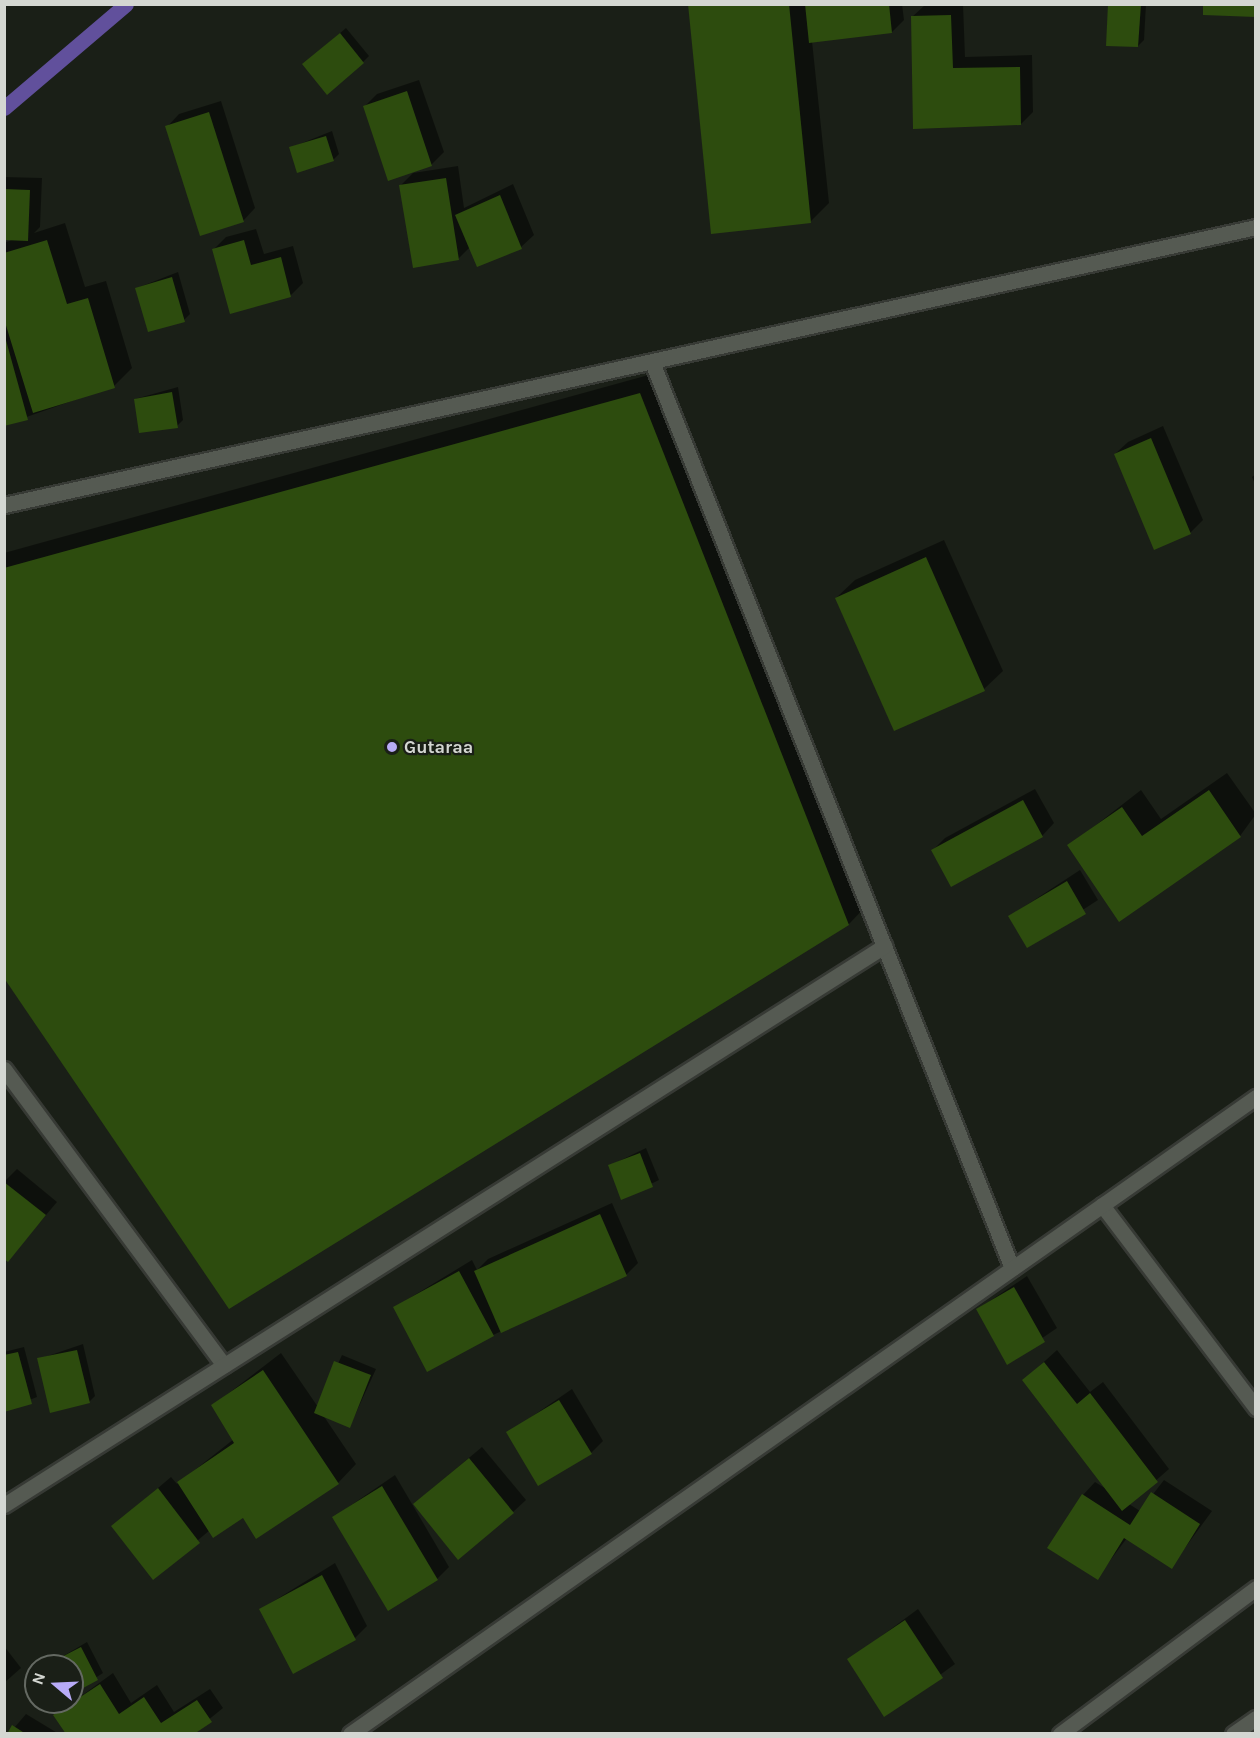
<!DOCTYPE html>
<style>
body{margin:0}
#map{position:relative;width:1260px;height:1738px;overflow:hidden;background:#1a1f17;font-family:Karla,sans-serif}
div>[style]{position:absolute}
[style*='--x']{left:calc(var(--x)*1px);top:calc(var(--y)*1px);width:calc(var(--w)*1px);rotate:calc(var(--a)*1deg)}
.shadow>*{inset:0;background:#0007}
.stream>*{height:15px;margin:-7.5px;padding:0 7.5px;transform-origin:7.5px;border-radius:7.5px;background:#61509c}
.building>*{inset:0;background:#2d4c0e}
.roads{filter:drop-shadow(2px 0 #373a35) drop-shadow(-2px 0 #373a35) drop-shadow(0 2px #373a35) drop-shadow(0 -2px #373a35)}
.minor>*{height:15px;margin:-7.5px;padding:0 7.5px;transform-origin:7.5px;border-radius:7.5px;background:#555a52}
.tertiary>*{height:15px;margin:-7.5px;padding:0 7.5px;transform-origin:7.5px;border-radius:7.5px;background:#555a52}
.dots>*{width:16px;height:16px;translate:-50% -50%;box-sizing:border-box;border:3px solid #1a1f17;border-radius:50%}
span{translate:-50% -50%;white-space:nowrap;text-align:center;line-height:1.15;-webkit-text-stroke:4.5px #1a1f17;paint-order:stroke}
.poi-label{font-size:18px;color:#d4d7d2;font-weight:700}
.left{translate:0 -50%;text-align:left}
.frame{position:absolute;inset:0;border:6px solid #d4d7d2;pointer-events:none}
.north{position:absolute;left:24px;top:1654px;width:60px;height:60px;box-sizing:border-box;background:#1a1f17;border:2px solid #646962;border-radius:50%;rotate:289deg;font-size:16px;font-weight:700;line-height:24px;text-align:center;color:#d4d7d2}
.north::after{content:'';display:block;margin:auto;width:21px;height:27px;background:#b8abf7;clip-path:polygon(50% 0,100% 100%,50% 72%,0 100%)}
</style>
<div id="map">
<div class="shadow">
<div style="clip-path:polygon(689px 4px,902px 4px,904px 20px,892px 32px,812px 41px,829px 203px,810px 222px)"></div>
<div style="clip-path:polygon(963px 4px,965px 57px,1032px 55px,1033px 112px,1021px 124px,915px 128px,912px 17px,925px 5px)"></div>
<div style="clip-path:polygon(1109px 4px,1146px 4px,1144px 40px,1138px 46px)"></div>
<div style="clip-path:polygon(346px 28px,369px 56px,363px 62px,310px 59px)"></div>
<div style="clip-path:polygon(419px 80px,444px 152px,431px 165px,364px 107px,377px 94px)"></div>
<div style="clip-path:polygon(221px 101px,255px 208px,243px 221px,167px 127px,179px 114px)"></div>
<div style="clip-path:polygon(332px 131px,339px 154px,333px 160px,290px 148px)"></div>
<div style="clip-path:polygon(458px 166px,464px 208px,513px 184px,534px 235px,521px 247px,477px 265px,470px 247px,458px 259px,400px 186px,413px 173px)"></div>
<div style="clip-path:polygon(4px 177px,42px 178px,40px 227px,34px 233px,65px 223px,85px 287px,106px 281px,132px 368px,114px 386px,4px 425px,4px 243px,14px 239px,4px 238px)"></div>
<div style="clip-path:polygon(256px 229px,264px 254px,293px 246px,303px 283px,291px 295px,213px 250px,226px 237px)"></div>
<div style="clip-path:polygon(178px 272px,190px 314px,184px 320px,137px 288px)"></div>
<div style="clip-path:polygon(663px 371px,871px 901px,849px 924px,4px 975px,4px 553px)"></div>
<div style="clip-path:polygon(178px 387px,183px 420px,177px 426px,135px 399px)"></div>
<div style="clip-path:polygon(1163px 426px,1203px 520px,1190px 533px,1115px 454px,1128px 442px)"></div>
<div style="clip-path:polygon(1256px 474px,1256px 486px,1252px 477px)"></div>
<div style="clip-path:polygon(944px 540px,1003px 671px,984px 689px,894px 730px,836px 598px,855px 580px)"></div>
<div style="clip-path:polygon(1227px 773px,1256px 814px,1240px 836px,1069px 846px,1141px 790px,1161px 819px)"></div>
<div style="clip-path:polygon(1035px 789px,1054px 823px,1042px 836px,933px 850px,945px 838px)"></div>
<div style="clip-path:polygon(1080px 870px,1098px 900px,1027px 946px,1010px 916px)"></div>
<div style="clip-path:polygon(646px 1148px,659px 1180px,622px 1198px,609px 1166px)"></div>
<div style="clip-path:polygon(17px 1169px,57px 1202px,8px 1260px,4px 1182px)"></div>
<div style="clip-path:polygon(612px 1203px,638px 1263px,626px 1275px,493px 1335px,395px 1307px,472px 1260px,477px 1270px,488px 1259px)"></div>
<div style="clip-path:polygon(1027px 1276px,1057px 1328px,1007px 1362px,978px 1309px)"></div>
<div style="clip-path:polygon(83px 1344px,95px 1396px,89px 1402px,39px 1359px)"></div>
<div style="clip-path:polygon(24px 1347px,37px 1397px,4px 1410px,4px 1352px)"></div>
<div style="clip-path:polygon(1057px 1350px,1090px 1392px,1103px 1382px,1169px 1469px,1129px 1504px,1140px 1511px,1164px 1480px,1212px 1511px,1171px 1567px,1127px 1538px,1097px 1578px,1083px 1495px,1095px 1482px,1108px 1490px,1024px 1380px)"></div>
<div style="clip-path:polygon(281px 1353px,318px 1407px,342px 1355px,376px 1369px,350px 1426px,323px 1415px,356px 1464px,338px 1483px,210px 1530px,153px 1578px,113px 1526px,171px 1477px,177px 1484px,234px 1439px,212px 1406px)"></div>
<div style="clip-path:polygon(572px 1389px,603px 1441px,591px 1453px,508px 1433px)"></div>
<div style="clip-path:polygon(482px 1447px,526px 1500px,513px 1512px,428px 1492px)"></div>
<div style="clip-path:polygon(395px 1475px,449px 1567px,437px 1579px,334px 1517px)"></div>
<div style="clip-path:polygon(335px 1563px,367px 1626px,355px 1638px,261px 1609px)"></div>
<div style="clip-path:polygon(918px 1609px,955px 1664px,885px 1715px,849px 1660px)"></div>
<div style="clip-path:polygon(87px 1642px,103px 1673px,72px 1693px,72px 1666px,46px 1666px)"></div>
<div style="clip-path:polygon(4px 1646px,21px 1668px,4px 1683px)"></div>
<div style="clip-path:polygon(113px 1673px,131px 1703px,157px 1685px,174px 1712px,210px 1689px,223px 1708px,191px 1734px,55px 1715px)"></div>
<div style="clip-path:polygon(26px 1714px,59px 1734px,9px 1734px)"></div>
</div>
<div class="stream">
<div style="--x:4;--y:108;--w:160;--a:-40.4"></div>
</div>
<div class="building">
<div style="clip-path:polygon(688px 4px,789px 4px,811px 223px,711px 234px)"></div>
<div style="clip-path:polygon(805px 4px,889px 4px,892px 33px,809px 43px)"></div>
<div style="clip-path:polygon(1108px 4px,1141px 4px,1138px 47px,1106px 46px)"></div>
<div style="clip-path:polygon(1203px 4px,1256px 4px,1256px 17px,1203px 15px)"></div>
<div style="clip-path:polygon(951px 15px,953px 68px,1020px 67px,1021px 125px,913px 129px,911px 16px)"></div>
<div style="clip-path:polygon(340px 33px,364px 63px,327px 95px,302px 64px)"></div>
<div style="clip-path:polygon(407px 91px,432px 166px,388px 181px,363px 106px)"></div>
<div style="clip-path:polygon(209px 112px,244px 222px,200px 236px,165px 126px)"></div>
<div style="clip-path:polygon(326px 136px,334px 161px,297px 173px,289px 147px)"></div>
<div style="clip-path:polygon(446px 178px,459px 260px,413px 268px,399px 185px)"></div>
<div style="clip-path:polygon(4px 189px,30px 190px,28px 241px,4px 240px)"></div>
<div style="clip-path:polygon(500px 195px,522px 249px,477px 267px,455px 215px)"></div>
<div style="clip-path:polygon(47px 240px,67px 304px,88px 298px,115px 388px,33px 413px,4px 319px,4px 253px)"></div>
<div style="clip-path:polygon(244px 240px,251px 265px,281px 257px,291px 297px,230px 314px,212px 249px)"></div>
<div style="clip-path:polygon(172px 277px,185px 322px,148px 332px,135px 288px)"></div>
<div style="clip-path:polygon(4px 333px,28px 420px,4px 426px)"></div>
<div style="clip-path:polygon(172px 392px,178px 428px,139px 433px,134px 399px)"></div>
<div style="clip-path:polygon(640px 393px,849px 925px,229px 1309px,4px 978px,4px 568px)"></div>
<div style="clip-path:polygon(1151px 438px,1191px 534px,1154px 550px,1114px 454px)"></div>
<div style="clip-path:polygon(926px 557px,985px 691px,894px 731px,835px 598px)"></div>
<div style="clip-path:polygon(1209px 790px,1241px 837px,1119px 922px,1067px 845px,1122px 807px,1142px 836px)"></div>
<div style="clip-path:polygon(1023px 800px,1043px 837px,951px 887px,931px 850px)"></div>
<div style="clip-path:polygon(1067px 881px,1086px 914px,1027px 948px,1008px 916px)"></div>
<div style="clip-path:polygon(640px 1153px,653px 1187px,621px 1200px,608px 1165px)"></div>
<div style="clip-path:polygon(4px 1182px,46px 1215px,8px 1262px,4px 1259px)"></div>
<div style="clip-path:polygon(600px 1214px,627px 1276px,501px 1333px,474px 1271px)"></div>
<div style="clip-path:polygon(459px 1271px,494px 1336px,427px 1372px,393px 1307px)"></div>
<div style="clip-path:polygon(1014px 1287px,1045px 1342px,1007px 1365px,976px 1309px)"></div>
<div style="clip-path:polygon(77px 1350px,90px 1403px,50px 1413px,37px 1358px)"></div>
<div style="clip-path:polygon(18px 1352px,32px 1404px,4px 1412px,4px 1355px)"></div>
<div style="clip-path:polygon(334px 1361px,371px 1375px,350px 1428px,314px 1413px)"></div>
<div style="clip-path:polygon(1044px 1362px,1077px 1404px,1090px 1393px,1158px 1482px,1122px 1511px,1022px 1380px)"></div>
<div style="clip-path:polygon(263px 1370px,339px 1484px,256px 1539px,243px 1518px,213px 1538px,177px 1482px,234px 1443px,211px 1405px)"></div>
<div style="clip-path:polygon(559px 1400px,592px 1454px,538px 1486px,506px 1432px)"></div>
<div style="clip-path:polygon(469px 1458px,514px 1513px,458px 1560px,413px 1504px)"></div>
<div style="clip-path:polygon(382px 1486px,438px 1580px,388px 1611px,332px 1517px)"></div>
<div style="clip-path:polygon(158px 1488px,200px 1543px,153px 1580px,111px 1526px)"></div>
<div style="clip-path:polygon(1151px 1492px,1200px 1524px,1172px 1569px,1124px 1538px,1098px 1580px,1047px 1548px,1082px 1494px,1130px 1525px)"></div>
<div style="clip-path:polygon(322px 1575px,356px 1640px,293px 1674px,259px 1609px)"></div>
<div style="clip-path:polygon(905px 1620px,943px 1678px,884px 1717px,847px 1659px)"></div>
<div style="clip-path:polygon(81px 1647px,98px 1680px,72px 1694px,72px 1666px,44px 1666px)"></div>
<div style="clip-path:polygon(100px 1684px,119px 1714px,144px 1697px,161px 1723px,197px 1700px,212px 1722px,194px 1734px,66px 1734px,53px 1715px)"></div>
<div style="clip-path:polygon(12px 1725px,26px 1734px,7px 1734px)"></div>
</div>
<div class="roads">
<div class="minor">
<div style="--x:652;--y:362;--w:975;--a:68.33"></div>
<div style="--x:4;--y:505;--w:1282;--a:-12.52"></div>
<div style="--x:4;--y:1069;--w:369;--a:53.4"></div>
<div style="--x:1102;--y:1205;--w:255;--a:52.8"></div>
<div style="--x:4;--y:1505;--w:1043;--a:-32.42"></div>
<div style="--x:350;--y:1734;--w:1108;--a:-35.11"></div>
</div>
<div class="tertiary">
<div style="--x:1060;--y:1734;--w:244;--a:-36.7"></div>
<div style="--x:1233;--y:1734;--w:28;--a:-35"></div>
</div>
</div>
<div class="dots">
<div style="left:392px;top:747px;background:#b8abf7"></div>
</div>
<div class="poi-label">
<span class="left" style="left:404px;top:747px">Gutaraa</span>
</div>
<div class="frame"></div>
<div class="north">N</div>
</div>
